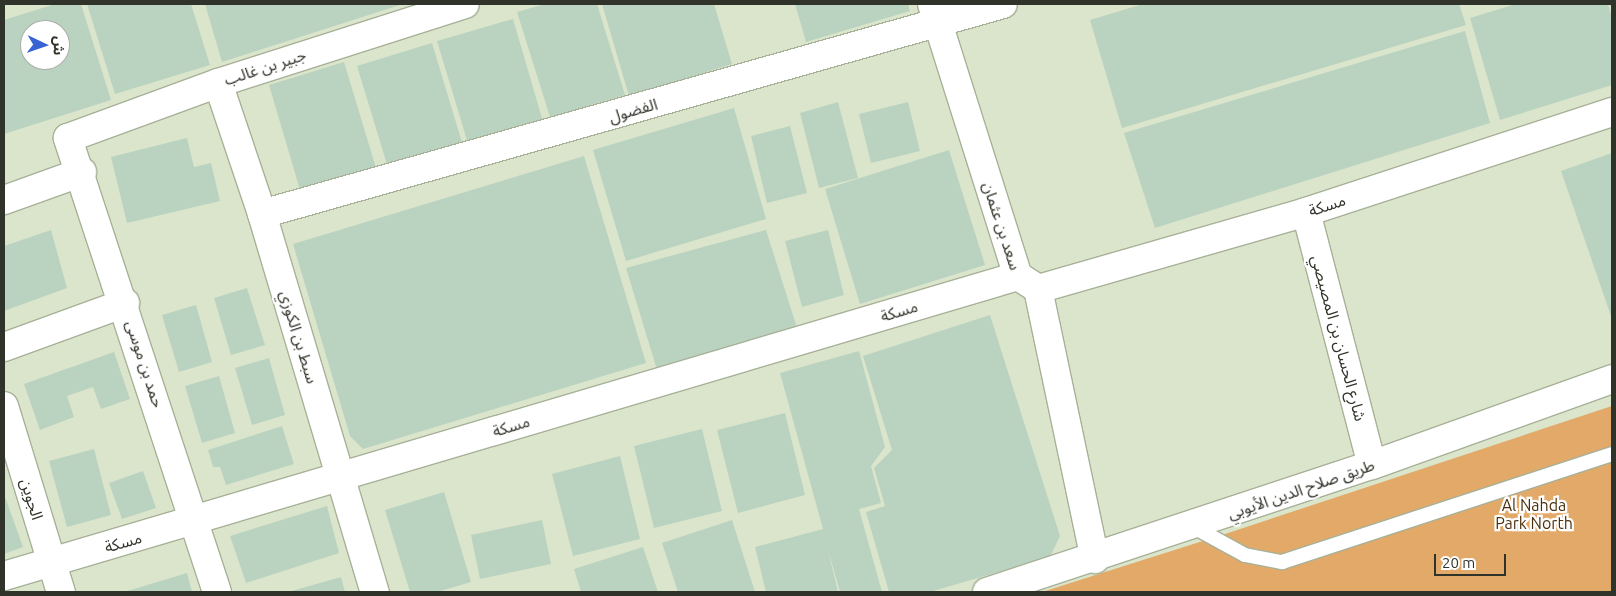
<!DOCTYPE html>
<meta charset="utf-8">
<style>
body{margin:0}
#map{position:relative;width:1616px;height:596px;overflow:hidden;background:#dbe5cb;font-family:Ubuntu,"Noto Sans Arabic",sans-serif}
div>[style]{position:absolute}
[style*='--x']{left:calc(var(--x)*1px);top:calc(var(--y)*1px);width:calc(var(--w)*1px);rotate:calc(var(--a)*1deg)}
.green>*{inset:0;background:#e2a968}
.building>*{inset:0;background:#bad3c0}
.roads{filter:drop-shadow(1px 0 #a7b198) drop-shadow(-1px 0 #a7b198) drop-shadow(0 1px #a7b198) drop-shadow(0 -1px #a7b198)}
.service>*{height:14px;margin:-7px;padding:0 7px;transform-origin:7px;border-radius:7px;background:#fff}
.minor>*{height:28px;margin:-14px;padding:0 14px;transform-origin:14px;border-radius:14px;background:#fff}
.primary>*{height:28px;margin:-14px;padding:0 14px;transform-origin:14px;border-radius:14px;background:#fff}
span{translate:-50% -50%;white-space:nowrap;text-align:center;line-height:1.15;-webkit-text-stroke:4.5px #fff;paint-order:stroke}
.street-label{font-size:16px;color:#2f3329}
.park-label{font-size:16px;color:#4c310f}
.frame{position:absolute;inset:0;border:5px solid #2f3329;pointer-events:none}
.north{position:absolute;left:20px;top:20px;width:50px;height:50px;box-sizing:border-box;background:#fff;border:1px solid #acada9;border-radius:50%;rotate:93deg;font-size:14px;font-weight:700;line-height:20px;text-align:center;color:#2f3329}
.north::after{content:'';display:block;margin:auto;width:18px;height:22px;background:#3863d4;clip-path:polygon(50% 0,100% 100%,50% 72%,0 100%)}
.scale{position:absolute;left:1434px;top:554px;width:72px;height:22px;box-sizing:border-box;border:2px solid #2f3329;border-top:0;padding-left:6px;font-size:15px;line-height:18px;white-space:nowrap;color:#2f3329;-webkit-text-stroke:4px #fff;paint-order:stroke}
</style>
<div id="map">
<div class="green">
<div style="clip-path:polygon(1612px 406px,1612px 592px,1042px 592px,1225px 534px)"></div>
</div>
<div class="building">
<div style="clip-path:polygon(evenodd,55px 4px,81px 4px,111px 100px,4px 134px,4px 20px,55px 4px,30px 30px,60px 30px,60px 60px,30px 60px,30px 30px)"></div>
<div style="clip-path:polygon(87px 4px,191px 4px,210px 65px,115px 94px)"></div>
<div style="clip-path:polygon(205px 4px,403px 4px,222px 62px)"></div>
<div style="clip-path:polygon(545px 4px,597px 4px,625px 95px,550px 117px,517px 12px)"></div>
<div style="clip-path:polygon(602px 4px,714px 4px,732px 64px,629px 96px)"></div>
<div style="clip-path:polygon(795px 4px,908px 4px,910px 11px,806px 42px)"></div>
<div style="clip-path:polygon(1143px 4px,1459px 4px,1466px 25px,1122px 128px,1090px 20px)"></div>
<div style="clip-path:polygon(1516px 4px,1608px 4px,1612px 18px,1612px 85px,1500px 120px,1470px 18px)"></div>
<div style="clip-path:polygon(513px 19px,544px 125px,469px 147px,437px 41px)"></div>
<div style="clip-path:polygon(1465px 31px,1490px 123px,1155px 228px,1124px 133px)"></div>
<div style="clip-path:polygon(432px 43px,464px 149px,389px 171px,357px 66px)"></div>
<div style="clip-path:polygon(344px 62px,376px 168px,300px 190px,269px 85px)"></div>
<div style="clip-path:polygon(838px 102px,858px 178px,819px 188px,800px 113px)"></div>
<div style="clip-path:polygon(908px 102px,920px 151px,871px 163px,859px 114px)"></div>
<div style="clip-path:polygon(734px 108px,766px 219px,626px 261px,593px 150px)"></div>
<div style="clip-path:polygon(790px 126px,807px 193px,767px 203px,751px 136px)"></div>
<div style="clip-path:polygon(187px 138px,194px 167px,211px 163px,220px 201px,127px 223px,111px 157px)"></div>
<div style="clip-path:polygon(949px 150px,985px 265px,860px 304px,825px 189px)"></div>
<div style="clip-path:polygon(1612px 153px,1612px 319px,1561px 171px)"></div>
<div style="clip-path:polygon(584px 156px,646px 363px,363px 449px,350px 436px,293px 244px)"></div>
<div style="clip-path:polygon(51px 230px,67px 288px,4px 311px,4px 246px)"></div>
<div style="clip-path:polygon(766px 230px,797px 328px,658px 373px,626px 268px)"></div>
<div style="clip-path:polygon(828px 230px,844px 295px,802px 307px,785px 241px)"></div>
<div style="clip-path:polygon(247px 288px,265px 345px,231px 355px,214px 298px)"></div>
<div style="clip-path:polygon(196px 305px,212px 362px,179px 372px,162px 315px)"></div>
<div style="clip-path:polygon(990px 315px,1060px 536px,1050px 557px,930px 592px,889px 592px,866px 512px,885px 506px,874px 468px,892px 450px,863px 356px)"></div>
<div style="clip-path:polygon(859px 351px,885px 447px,871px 466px,881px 503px,859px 509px,882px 592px,840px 592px,828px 550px,838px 592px,766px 592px,755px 547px,823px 529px,780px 373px)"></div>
<div style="clip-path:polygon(114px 352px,130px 399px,101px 409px,93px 387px,67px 396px,74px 417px,40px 430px,24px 384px)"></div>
<div style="clip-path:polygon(269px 358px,285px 415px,252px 425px,235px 368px)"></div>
<div style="clip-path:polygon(219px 376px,235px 433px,202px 443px,185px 386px)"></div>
<div style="clip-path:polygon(785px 413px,805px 495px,738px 513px,717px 430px)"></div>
<div style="clip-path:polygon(282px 426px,294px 464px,226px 485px,220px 467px,213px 467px,208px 450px)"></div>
<div style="clip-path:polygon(702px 429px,722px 511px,654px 528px,634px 446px)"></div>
<div style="clip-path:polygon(94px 449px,111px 515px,67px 527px,49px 461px)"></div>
<div style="clip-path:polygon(620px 456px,640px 539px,573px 556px,552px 474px)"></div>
<div style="clip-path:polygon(143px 471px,156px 508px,122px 519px,109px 483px)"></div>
<div style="clip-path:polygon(444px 492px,471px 582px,437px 592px,410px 592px,385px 510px)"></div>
<div style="clip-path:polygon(4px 494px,23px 547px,4px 554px)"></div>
<div style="clip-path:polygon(327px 506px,339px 553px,246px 583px,230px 536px)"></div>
<div style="clip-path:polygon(542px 520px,551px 564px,480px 579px,471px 535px)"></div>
<div style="clip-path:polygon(732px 520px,755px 592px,678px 592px,662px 543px)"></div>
<div style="clip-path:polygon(643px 547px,658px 592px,581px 592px,574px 569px)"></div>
<div style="clip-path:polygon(187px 573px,192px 592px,124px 592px)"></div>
<div style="clip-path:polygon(341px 577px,345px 592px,288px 592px)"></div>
</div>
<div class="roads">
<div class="service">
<div style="--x:1192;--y:526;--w:60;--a:28.7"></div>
<div style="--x:1245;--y:555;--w:38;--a:11"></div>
<div style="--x:1282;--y:562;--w:347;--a:-18.1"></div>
</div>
<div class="minor">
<div style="--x:932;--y:4;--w:285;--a:72.5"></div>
<div style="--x:1018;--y:276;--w:24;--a:33"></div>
<div style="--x:1038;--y:289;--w:276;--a:78.1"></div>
<div style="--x:218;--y:83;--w:138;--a:71.4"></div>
<div style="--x:262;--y:214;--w:395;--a:73.4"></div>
<div style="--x:4;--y:200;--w:83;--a:-19.7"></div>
<div style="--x:1306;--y:212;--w:261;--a:75.4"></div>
<div style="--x:262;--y:214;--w:770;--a:-15.82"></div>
<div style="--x:1038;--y:289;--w:279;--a:-16"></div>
<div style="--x:1306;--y:212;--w:322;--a:-18.1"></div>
<div style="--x:4;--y:347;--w:129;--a:-20"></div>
<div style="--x:4;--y:406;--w:195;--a:73"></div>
<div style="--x:4;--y:576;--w:1057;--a:-16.48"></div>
<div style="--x:217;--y:592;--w:478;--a:-108.2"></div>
<div style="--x:68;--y:138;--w:160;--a:-20.1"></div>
<div style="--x:218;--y:83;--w:259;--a:-17.7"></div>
</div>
<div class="primary">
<div style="--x:987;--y:592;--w:405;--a:-18.3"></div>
<div style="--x:1372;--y:465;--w:255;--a:-19.7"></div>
</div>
</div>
<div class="street-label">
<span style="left:265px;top:67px;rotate:-18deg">جبير بن غالب</span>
<span style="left:633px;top:110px;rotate:-16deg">الفضول</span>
<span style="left:1327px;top:205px;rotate:-18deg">مسكة</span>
<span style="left:1002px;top:226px;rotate:72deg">سعد بن عثمان</span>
<span style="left:899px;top:311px;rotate:-17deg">مسكة</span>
<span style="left:299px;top:337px;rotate:73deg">سبط بن الكوزي</span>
<span style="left:1339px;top:338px;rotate:75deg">شارع الحسان بن المصيصي</span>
<span style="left:145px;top:364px;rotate:72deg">حمد بن موسى</span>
<span style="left:511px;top:426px;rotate:-17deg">مسكة</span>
<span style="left:1301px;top:489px;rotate:-19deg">طريق صلاح الدين الأيوبي</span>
<span style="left:32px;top:499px;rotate:73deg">الجوين</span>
<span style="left:123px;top:542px;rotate:-16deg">مسكة</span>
</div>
<div class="park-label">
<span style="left:1534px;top:514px">Al Nahda<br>Park North</span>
</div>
<div class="frame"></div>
<div class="north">ش</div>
<div class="scale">20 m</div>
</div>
